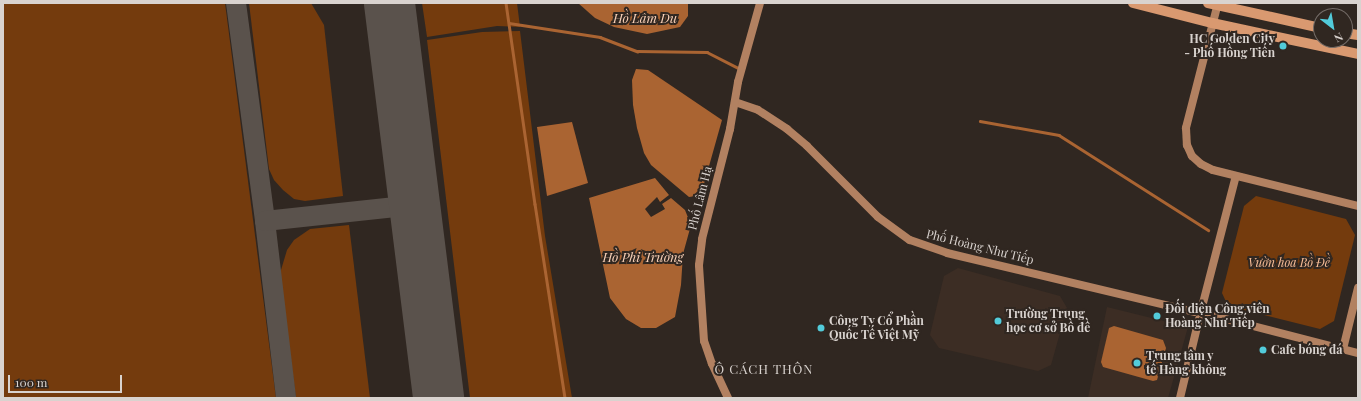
<!DOCTYPE html>
<meta charset="utf-8">
<style>
body{margin:0}
#map{position:relative;width:1361px;height:401px;overflow:hidden;background:#302721;font-family:"Playfair Display",serif}
div>[style]{position:absolute}
[style*='--x']{left:calc(var(--x)*1px);top:calc(var(--y)*1px);width:calc(var(--w)*1px);rotate:calc(var(--a)*1deg)}
.built>*{inset:0;background:#3c2d24}
.green>*{inset:0;background:#743b0d}
.water>*{inset:0;background:#aa6432}
.stream>*{height:2.5px;margin:-1.25px;padding:0 1.25px;transform-origin:1.25px;border-radius:1.25px;background:#aa6432}
.taxiway>*{height:20px;margin:-10px;padding:0 10px;transform-origin:10px;border-radius:10px;background:#5a524c}
.runway>*{height:51px;margin:-25.5px;padding:0 25.5px;transform-origin:25.5px;border-radius:25.5px;background:#5a524c}
.secondary>*{height:8px;margin:-4px;padding:0 4px;transform-origin:4px;border-radius:4px;background:#b28161}
.primary>*{height:10px;margin:-5px;padding:0 5px;transform-origin:5px;border-radius:5px;background:#d99970}
.dots>*{width:11px;height:11px;translate:-50% -50%;box-sizing:border-box;border:2px solid #302721;border-radius:50%}
span{translate:-50% -50%;white-space:nowrap;text-align:center;line-height:1.15;-webkit-text-stroke:4px #302721;paint-order:stroke}
.poi-label{font-size:12px;color:#d9d3cf;font-weight:700}
.right{translate:-100% -50%;text-align:right}
.left{translate:0 -50%;text-align:left}
.street-label{font-size:12px;color:#d9d3cf}
.park-label{font-size:12px;color:#f8bd97;font-style:italic}
.water-label{font-size:13px;color:#f9d1b8;font-style:italic}
.neighbourhood-label{font-size:13px;color:#d9d3cf;letter-spacing:1px}
.frame{position:absolute;inset:0;border:4px solid #d9d3cf;pointer-events:none}
.north{position:absolute;left:1313px;top:8px;width:40px;height:40px;box-sizing:border-box;background:#302721;border:1px solid #746c67;border-radius:50%;rotate:149deg;font-size:11px;font-weight:700;line-height:16px;text-align:center;color:#d9d3cf}
.north::after{content:'';display:block;margin:auto;width:14px;height:18px;background:#52cbda;clip-path:polygon(50% 0,100% 100%,50% 72%,0 100%)}
.scale{position:absolute;left:8px;top:375px;width:114px;height:18px;box-sizing:border-box;border:2px solid #d9d3cf;border-top:0;padding-left:5px;font-size:12px;line-height:14px;white-space:nowrap;color:#d9d3cf;-webkit-text-stroke:3px #302721;paint-order:stroke}
</style>
<div id="map">
<div class="built">
<div style="clip-path:polygon(958px 268px,1060px 296px,1067px 308px,1051px 365px,1038px 371px,939px 348px,930px 335px,944px 276px)"></div>
<div style="clip-path:polygon(1107px 307px,1188px 327px,1168px 398px,1088px 398px)"></div>
</div>
<div class="green">
<div style="clip-path:polygon(3px 3px,225px 3px,276px 398px,3px 398px)"></div>
<div style="clip-path:polygon(249px 3px,311px 3px,324px 25px,343px 196px,305px 201px,294px 199px,283px 190px,274px 180px,269px 169px)"></div>
<div style="clip-path:polygon(422px 3px,517px 3px,520px 27px,497px 26px,427px 37px)"></div>
<div style="clip-path:polygon(520px 31px,545px 236px,572px 398px,470px 398px,427px 40px,482px 32px)"></div>
<div style="clip-path:polygon(1256px 196px,1346px 219px,1355px 235px,1334px 321px,1320px 329px,1228px 306px,1222px 293px,1244px 206px)"></div>
<div style="clip-path:polygon(349px 225px,370px 398px,296px 398px,281px 286px,281px 270px,287px 250px,294px 240px,310px 229px)"></div>
</div>
<div class="water">
<div style="clip-path:polygon(578px 3px,688px 3px,688px 16px,680px 27px,647px 34px,614px 27px,595px 18px)"></div>
<div style="clip-path:polygon(636px 69px,648px 70px,722px 120px,702px 191px,696px 196px,689px 197px,651px 165px,644px 153px,637px 128px,633px 105px,632px 80px)"></div>
<div style="clip-path:polygon(572px 122px,588px 183px,547px 196px,537px 127px)"></div>
<div style="clip-path:polygon(655px 178px,669px 195px,660px 202px,657px 197px,645px 209px,651px 217px,665px 209px,662px 204px,671px 198px,685px 210px,691px 225px,683px 254px,681px 285px,675px 317px,656px 328px,641px 328px,626px 319px,610px 298px,589px 198px)"></div>
<div style="clip-path:polygon(1114px 326px,1163px 340px,1166px 348px,1157px 380px,1153px 381px,1103px 367px,1101px 362px,1109px 328px)"></div>
</div>
<div class="stream">
<div style="--x:506;--y:3;--w:203;--a:81.8"></div>
<div style="--x:535;--y:204;--w:196;--a:81.2"></div>
<div style="--x:509;--y:23;--w:92;--a:8.7"></div>
<div style="--x:600;--y:37;--w:40;--a:21"></div>
<div style="--x:637;--y:51;--w:70;--a:0.8"></div>
<div style="--x:707;--y:52;--w:35;--a:27"></div>
<div style="--x:980;--y:121;--w:80;--a:10"></div>
<div style="--x:1059;--y:135;--w:177;--a:32.5"></div>
</div>
<div class="taxiway">
<div style="--x:236;--y:3;--w:220;--a:82.4"></div>
<div style="--x:265;--y:221;--w:178;--a:83.2"></div>
<div style="--x:265;--y:221;--w:150;--a:-6.1"></div>
</div>
<div class="runway">
<div style="--x:389;--y:3;--w:398;--a:82.9"></div>
</div>
<div class="secondary">
<div style="--x:1218;--y:3;--w:129;--a:104.4"></div>
<div style="--x:1186;--y:128;--w:17;--a:87"></div>
<div style="--x:1187;--y:145;--w:12;--a:66"></div>
<div style="--x:1192;--y:156;--w:12;--a:42"></div>
<div style="--x:1201;--y:164;--w:13;--a:27"></div>
<div style="--x:1213;--y:170;--w:149;--a:13.9"></div>
<div style="--x:735;--y:102;--w:24;--a:19"></div>
<div style="--x:758;--y:110;--w:35;--a:33"></div>
<div style="--x:787;--y:129;--w:26;--a:40"></div>
<div style="--x:807;--y:146;--w:100;--a:45"></div>
<div style="--x:878;--y:217;--w:39;--a:36"></div>
<div style="--x:910;--y:240;--w:39;--a:19"></div>
<div style="--x:947;--y:253;--w:254;--a:13.4"></div>
<div style="--x:1202;--y:307;--w:135;--a:-75.5"></div>
<div style="--x:1206;--y:314;--w:157;--a:14.4"></div>
<div style="--x:1343;--y:349;--w:63;--a:-76.2"></div>
<div style="--x:728;--y:398;--w:38;--a:-115"></div>
<div style="--x:712;--y:364;--w:24;--a:-109"></div>
<div style="--x:704;--y:341;--w:76;--a:-93.8"></div>
<div style="--x:699;--y:265;--w:26;--a:-83"></div>
<div style="--x:702;--y:239;--w:114;--a:-75.7"></div>
<div style="--x:730;--y:129;--w:48;--a:-80.3"></div>
<div style="--x:738;--y:82;--w:82;--a:-74.4"></div>
<div style="--x:1180;--y:398;--w:81;--a:-76.5"></div>
</div>
<div class="primary">
<div style="--x:1133;--y:3;--w:81;--a:14.2"></div>
<div style="--x:1212;--y:23;--w:149;--a:12"></div>
<div style="--x:1208;--y:3;--w:116;--a:12.5"></div>
<div style="--x:1345;--y:33;--w:13;--a:9"></div>
</div>
<div class="dots">
<div style="left:1283px;top:46px;background:#52cbda"></div>
<div style="left:1157px;top:316px;background:#52cbda"></div>
<div style="left:998px;top:321px;background:#52cbda"></div>
<div style="left:821px;top:328px;background:#52cbda"></div>
<div style="left:1263px;top:350px;background:#52cbda"></div>
<div style="left:1137px;top:363px;background:#52cbda"></div>
</div>
<div class="poi-label">
<span class="right" style="left:1275px;top:46px">HC Golden City<br>- Phố Hồng Tiến</span>
<span class="left" style="left:1165px;top:316px">Đối diện Công viên<br>Hoàng Như Tiếp</span>
<span class="left" style="left:1006px;top:321px">Trường Trung<br>học cơ sở Bồ đề</span>
<span class="left" style="left:829px;top:328px">Công Ty Cổ Phần<br>Quốc Tế Việt Mỹ</span>
<span class="left" style="left:1271px;top:350px">Cafe bóng đá</span>
<span class="left" style="left:1146px;top:363px">Trung tâm y<br>tế Hàng không</span>
</div>
<div class="street-label">
<span style="left:700px;top:198px;rotate:-76deg">Phố Lâm Hạ</span>
<span style="left:980px;top:247px;rotate:14deg">Phố Hoàng Như Tiếp</span>
</div>
<div class="park-label">
<span style="left:1289px;top:263px">Vườn hoa Bồ Đề</span>
</div>
<div class="water-label">
<span style="left:645px;top:18px">Hồ Lâm Du</span>
<span style="left:643px;top:257px">Hồ Phi Trường</span>
</div>
<div class="neighbourhood-label">
<span style="left:764px;top:369px">Ô CÁCH THÔN</span>
</div>
<div class="frame"></div>
<div class="north">N</div>
<div class="scale">100 m</div>
</div>
